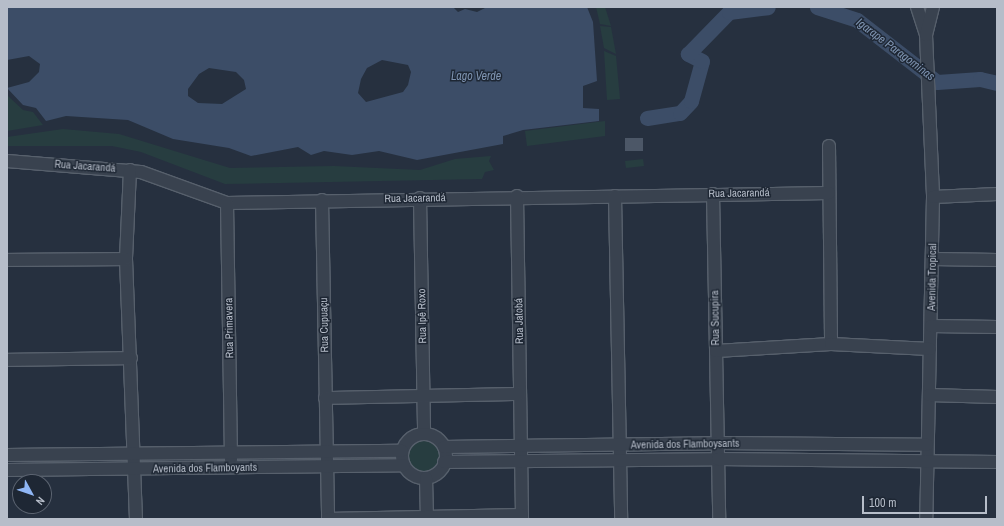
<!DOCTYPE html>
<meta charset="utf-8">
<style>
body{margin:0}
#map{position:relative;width:1004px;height:526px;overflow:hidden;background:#26303f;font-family:"Archivo Narrow",sans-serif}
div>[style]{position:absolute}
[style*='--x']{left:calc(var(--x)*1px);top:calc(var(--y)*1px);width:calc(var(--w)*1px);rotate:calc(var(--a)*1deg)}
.green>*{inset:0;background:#273d40}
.round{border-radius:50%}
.water>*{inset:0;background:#3c4d67}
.river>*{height:15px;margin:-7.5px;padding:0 7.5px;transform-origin:7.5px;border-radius:7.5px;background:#3c4d67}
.building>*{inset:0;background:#4c5767}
.roads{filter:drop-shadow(1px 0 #57606c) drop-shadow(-1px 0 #57606c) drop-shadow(0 1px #57606c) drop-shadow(0 -1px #57606c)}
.minor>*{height:12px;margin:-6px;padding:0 6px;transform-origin:6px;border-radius:6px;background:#39424f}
.minor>.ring{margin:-6px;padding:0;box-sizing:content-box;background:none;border:12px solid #39424f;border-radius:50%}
span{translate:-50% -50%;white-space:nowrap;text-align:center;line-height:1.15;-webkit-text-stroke:3px #1e2734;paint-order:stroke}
.street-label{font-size:11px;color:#b6bdc9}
.water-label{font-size:12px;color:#7e93b0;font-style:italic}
.frame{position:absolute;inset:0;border:8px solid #b6bdc9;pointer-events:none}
.north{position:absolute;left:12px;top:474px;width:40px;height:40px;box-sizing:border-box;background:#1e2734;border:1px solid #5b6370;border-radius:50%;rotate:130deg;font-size:11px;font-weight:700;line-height:16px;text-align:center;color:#b6bdc9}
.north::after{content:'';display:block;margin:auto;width:14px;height:18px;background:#8fb6f5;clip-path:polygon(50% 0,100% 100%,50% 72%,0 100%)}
.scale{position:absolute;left:862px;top:496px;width:125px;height:18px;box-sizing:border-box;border:2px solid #b6bdc9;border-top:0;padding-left:5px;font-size:12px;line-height:14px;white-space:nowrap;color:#b6bdc9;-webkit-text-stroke:3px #1e2734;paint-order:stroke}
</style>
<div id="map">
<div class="green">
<div style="clip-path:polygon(596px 7px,605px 7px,611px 26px,600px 24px)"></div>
<div style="clip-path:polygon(600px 26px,611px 27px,616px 54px,604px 48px)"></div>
<div style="clip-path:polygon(604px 51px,616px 56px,620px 99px,607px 100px)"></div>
<div style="clip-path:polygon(7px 95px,23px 110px,33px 112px,43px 125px,7px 131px)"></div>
<div style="clip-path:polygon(605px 121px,605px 136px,527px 146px,525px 131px)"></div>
<div style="clip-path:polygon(63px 129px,119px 134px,230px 168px,334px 166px,420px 170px,455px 159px,491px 156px,489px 161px,494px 170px,485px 172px,482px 179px,225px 184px,141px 152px,112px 146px,7px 146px,7px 137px)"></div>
<div style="clip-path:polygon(643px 159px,644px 166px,626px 168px,625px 161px)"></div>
<div class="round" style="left:406px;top:440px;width:34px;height:34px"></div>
</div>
<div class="water">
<div style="clip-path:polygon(evenodd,7px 7px,453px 7px,458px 12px,465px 9px,477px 12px,487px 7px,587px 7px,593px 22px,597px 81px,583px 86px,583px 108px,599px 109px,599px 121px,523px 130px,503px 136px,503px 144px,417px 160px,379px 151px,352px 155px,324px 151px,311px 155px,298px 147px,251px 156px,229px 148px,173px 139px,128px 120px,66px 116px,46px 121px,36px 108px,23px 105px,7px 88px,29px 82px,39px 72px,40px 64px,29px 56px,7px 60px,7px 7px,382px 60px,408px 65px,411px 72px,408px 85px,403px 92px,366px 102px,358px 93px,361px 79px,367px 68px,382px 60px,7px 7px,209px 68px,236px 72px,244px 80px,246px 89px,222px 104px,198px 103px,188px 96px,188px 89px,199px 74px,209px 68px)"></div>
</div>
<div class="river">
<div style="--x:817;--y:7;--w:42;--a:18"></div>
<div style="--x:857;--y:20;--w:101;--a:37.8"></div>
<div style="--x:937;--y:82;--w:43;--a:-4"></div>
<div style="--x:980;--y:79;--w:17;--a:13"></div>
<div style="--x:647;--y:118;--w:33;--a:-9"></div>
<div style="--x:680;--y:113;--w:16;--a:-47"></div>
<div style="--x:691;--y:101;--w:41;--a:-74.6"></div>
<div style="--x:702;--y:61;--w:16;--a:-153"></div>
<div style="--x:688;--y:54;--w:59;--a:-45.7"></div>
<div style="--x:729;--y:12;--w:39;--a:-7"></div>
</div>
<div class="building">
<div style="clip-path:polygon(625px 138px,643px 138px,643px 151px,625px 151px)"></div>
</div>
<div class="roads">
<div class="minor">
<div style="--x:917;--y:7;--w:29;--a:72"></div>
<div style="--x:926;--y:35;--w:162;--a:87.5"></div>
<div style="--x:933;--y:197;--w:322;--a:91.2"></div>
<div style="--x:926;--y:35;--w:29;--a:-76"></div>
<div style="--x:829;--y:146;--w:198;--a:89.4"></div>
<div style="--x:7;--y:161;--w:134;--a:4.7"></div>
<div style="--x:141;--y:172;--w:91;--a:19.8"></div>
<div style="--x:227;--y:203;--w:602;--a:-0.95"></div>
<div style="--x:130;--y:170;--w:89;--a:92.6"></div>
<div style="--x:126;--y:259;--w:260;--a:87.8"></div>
<div style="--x:713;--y:194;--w:325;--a:88.9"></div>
<div style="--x:517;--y:196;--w:323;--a:89.1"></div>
<div style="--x:615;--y:196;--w:323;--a:88.9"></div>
<div style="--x:933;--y:197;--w:64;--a:-2.7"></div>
<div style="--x:420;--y:198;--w:236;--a:89"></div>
<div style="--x:322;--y:200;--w:319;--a:88.9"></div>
<div style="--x:227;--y:203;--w:257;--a:89.1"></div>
<div style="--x:933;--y:259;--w:64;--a:0.9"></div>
<div style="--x:7;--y:260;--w:119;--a:-0.5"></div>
<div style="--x:931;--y:326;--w:66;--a:0.9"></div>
<div style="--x:716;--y:351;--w:115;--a:-3.5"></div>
<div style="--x:831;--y:344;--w:99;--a:2.9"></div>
<div style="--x:7;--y:360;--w:124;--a:-0.9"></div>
<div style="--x:929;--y:395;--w:68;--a:1.7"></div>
<div style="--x:325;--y:398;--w:195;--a:-1.2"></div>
<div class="ring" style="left:402px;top:434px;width:32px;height:32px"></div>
<div style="--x:444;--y:447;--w:273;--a:-0.8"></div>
<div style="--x:717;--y:443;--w:210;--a:0.5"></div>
<div style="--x:7;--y:455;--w:395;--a:-0.6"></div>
<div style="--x:444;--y:462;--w:274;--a:-0.6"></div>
<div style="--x:718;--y:459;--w:279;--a:0.6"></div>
<div style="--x:7;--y:470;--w:397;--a:-0.7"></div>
<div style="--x:426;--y:478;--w:41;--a:88.6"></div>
<div style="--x:328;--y:519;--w:194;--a:-1.2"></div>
</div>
</div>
<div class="street-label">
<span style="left:85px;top:166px;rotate:4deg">Rua Jacarandá</span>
<span style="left:739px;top:193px;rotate:-1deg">Rua Jacarandá</span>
<span style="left:415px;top:198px;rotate:-1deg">Rua Jacarandá</span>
<span style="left:932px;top:277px;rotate:-89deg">Avenida Tropical</span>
<span style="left:422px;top:316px;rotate:-91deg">Rua Ipê Roxo</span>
<span style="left:715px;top:318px;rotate:-91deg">Rua Sucupira</span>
<span style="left:519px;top:321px;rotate:-91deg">Rua Jatobá</span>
<span style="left:324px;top:325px;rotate:-91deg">Rua Cupuaçu</span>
<span style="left:229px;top:328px;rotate:-91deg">Rua Primavera</span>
<span style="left:685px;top:444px;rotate:-1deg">Avenida dos Flamboysants</span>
<span style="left:205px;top:468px;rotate:-1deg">Avenida dos Flamboyants</span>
</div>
<div class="water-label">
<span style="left:895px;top:50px;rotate:37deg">Igarape Paragominas</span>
<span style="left:476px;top:77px">Lago Verde</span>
</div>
<div class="frame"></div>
<div class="north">N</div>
<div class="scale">100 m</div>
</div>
